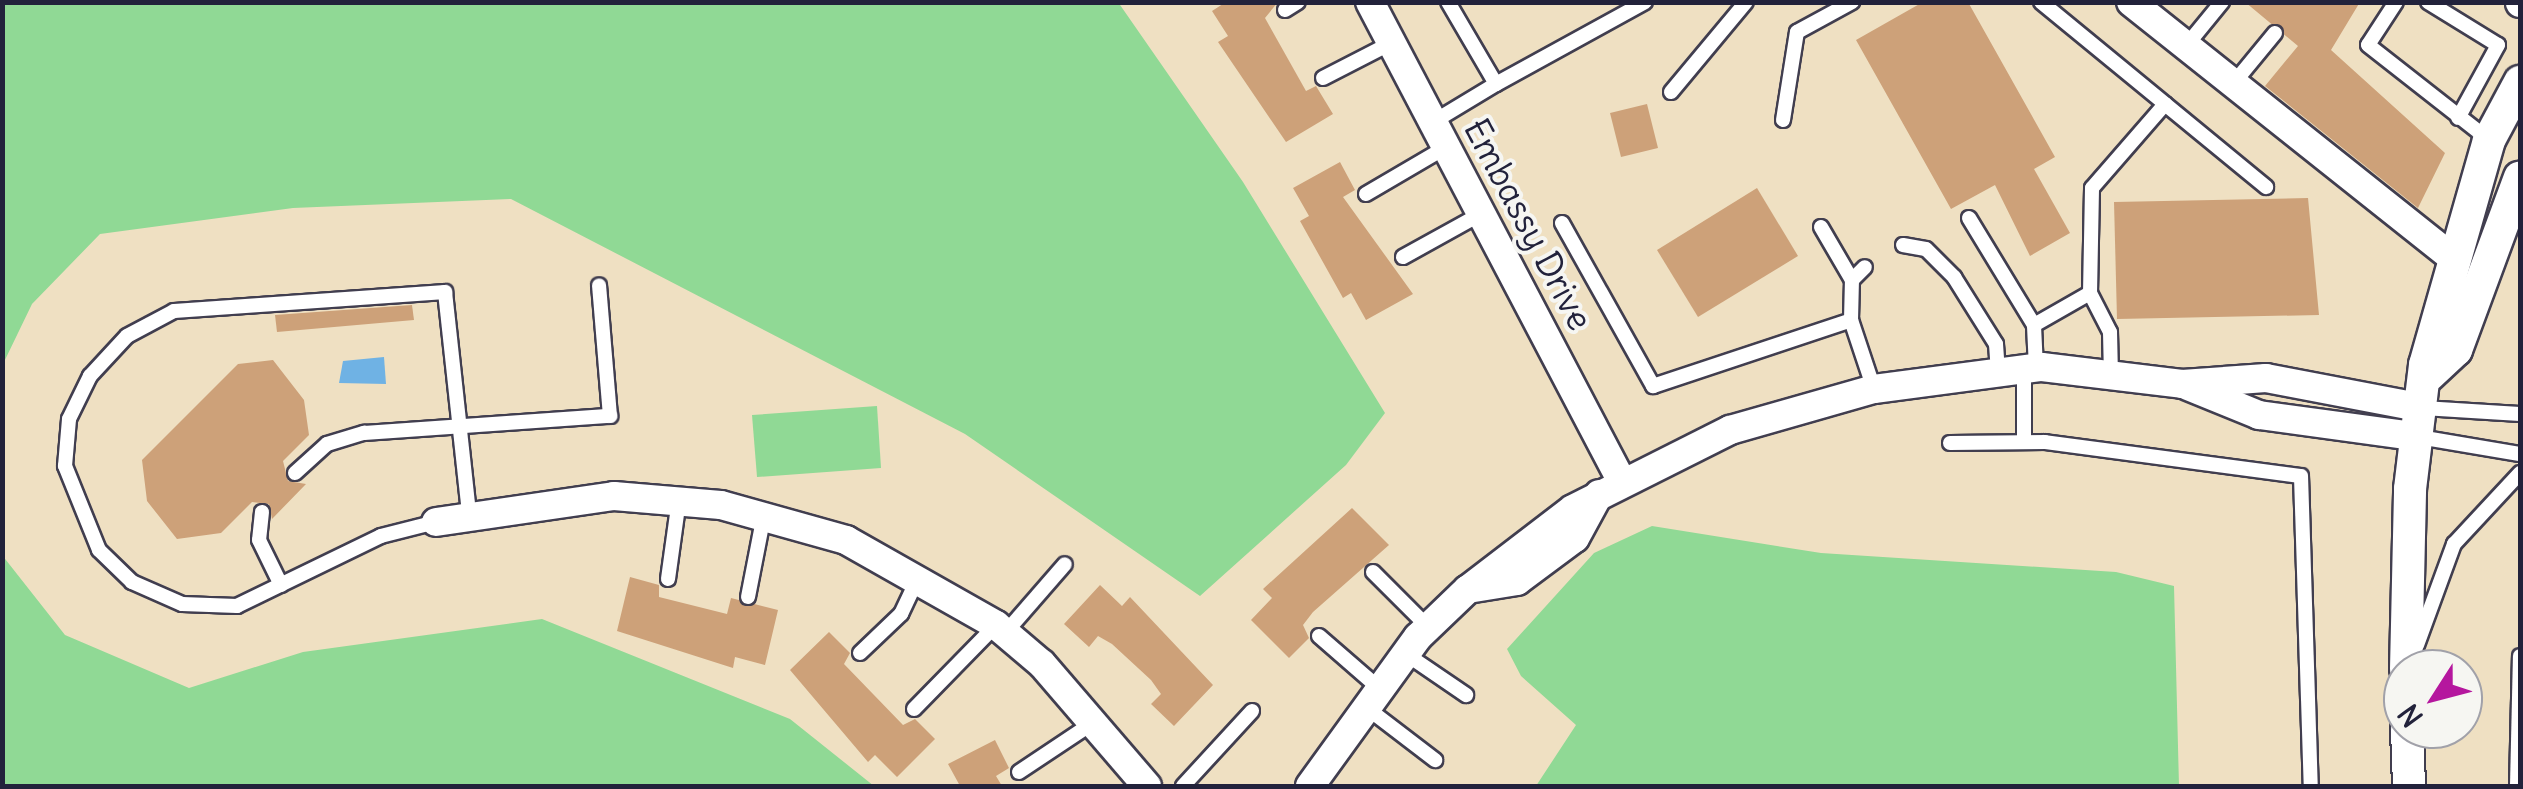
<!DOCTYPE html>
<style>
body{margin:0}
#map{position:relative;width:2523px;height:789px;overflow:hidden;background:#efe0c2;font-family:Delius,sans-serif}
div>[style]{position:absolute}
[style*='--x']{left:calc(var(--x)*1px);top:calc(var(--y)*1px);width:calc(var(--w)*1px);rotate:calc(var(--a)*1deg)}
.green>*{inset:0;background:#90d995}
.water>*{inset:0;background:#6fb2e4}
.building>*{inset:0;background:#cda179}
.roads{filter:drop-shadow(2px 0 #413e4f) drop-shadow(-2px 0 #413e4f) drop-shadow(0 2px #413e4f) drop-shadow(0 -2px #413e4f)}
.service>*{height:14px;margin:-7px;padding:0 7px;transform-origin:7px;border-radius:7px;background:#fff}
.minor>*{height:28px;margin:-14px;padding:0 14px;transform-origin:14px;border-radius:14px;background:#fff}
.tertiary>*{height:32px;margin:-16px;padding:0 16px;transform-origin:16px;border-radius:16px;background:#fff}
span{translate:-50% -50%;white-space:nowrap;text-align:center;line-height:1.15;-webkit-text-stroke:8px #f6f6f2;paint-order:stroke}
.street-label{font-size:35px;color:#22223b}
.frame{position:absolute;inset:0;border:5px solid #22223b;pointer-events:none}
.north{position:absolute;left:2383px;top:649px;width:100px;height:100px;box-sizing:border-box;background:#f6f6f2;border:2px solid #a1a1a9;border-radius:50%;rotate:234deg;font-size:28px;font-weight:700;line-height:40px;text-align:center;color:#22223b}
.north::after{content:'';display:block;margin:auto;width:35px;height:45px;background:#b5179e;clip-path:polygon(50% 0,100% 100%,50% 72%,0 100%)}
</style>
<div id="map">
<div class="green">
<div style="clip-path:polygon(1118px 2px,1243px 182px,1385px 413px,1346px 465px,1200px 596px,965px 434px,511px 199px,293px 208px,100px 234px,32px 304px,3px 364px,3px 3px)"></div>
<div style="clip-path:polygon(877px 406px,881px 468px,757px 477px,752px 415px)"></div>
<div style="clip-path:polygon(1652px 526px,1821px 553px,2116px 572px,2174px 586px,2179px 786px,1536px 786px,1576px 725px,1521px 676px,1507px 649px,1594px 553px)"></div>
<div style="clip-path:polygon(2px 555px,65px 635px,189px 688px,303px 652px,542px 619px,790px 719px,874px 786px,3px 786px)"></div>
</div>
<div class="water">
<div style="clip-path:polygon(384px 357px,386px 384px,339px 383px,343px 361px)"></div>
</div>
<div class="building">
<div style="clip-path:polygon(1226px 2px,1278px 2px,1265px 18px,1306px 91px,1316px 86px,1333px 114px,1286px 142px,1218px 42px,1228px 36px,1212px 11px)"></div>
<div style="clip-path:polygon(1923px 2px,1968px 2px,2055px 157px,2034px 169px,2070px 233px,2030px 256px,1995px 185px,1951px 209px,1856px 40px)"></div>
<div style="clip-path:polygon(2245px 2px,2360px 2px,2331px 50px,2445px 153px,2418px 208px,2265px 86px,2298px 46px)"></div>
<div style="clip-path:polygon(1647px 104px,1658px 148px,1621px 157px,1610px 113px)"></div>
<div style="clip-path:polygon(1340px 162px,1355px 190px,1343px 197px,1413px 294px,1366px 320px,1351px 293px,1343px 298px,1300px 221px,1309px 216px,1293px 188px)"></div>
<div style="clip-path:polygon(1757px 188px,1798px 256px,1698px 317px,1657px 250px)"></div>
<div style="clip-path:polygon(2308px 198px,2319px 315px,2117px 319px,2114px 202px)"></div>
<div style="clip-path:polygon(412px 305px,414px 320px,277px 332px,275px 315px)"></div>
<div style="clip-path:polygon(273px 360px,304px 400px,309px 435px,283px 461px,288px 481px,306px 484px,272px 519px,269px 504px,252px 502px,221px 533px,177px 539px,147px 501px,142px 460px,238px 364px)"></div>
<div style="clip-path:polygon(1352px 508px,1389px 545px,1313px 612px,1303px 625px,1309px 638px,1289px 658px,1251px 620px,1272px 598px,1263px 589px)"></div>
<div style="clip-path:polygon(630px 577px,659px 585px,659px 597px,727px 614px,731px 598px,778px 610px,765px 665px,735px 657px,733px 668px,617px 631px)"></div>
<div style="clip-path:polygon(1100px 585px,1122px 606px,1130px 597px,1213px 685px,1174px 726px,1151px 704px,1161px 694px,1151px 680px,1112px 644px,1098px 636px,1089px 647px,1064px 624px)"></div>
<div style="clip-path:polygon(829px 632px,850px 653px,844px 664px,903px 725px,915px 719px,935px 739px,897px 777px,875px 755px,868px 762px,790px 670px)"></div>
<div style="clip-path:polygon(995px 740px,1009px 768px,996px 776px,1002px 786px,960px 786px,948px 764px)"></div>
</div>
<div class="roads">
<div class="service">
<div style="--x:2041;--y:2;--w:161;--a:39.4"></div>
<div style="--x:2396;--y:2;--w:51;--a:123.1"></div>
<div style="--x:2368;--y:45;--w:152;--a:38.1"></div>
<div style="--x:2428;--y:2;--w:82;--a:31.6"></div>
<div style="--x:2498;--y:45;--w:83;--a:118.7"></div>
<div style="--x:1285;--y:10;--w:15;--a:-32"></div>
<div style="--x:2186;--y:46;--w:57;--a:-50.7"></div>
<div style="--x:1323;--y:78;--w:76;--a:-27.2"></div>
<div style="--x:1496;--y:84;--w:170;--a:-28.8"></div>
<div style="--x:2233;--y:84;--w:66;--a:-50.5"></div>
<div style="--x:1671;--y:92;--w:117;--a:-50.2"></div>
<div style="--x:1783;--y:120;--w:89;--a:-81"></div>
<div style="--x:1797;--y:32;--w:63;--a:-28.6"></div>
<div style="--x:1433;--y:122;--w:74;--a:-31.1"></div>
<div style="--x:1496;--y:84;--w:95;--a:-120.3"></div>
<div style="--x:1366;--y:194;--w:93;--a:-30.4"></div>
<div style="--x:1969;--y:218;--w:125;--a:58.7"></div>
<div style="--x:1562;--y:223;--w:187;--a:60.8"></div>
<div style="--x:1653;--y:386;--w:209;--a:-18.4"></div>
<div style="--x:1851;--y:320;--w:73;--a:71.6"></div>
<div style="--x:1821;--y:227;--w:61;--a:59.7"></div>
<div style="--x:1903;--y:245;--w:23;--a:10"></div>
<div style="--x:1926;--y:249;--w:40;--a:45"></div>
<div style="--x:1954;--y:277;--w:79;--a:57.9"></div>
<div style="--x:1996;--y:344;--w:28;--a:86"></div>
<div style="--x:1403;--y:257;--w:89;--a:-28.9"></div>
<div style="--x:2090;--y:293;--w:105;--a:-88.9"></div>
<div style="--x:2092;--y:188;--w:111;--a:-49"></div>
<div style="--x:2165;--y:104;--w:131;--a:39.4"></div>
<div style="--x:1851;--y:320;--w:40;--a:-88.6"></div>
<div style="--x:1852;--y:280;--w:18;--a:-45"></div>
<div style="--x:2036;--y:368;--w:43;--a:-92.7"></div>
<div style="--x:2034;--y:325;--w:64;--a:-29.7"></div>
<div style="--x:2090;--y:293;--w:44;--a:62.9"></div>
<div style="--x:2110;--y:332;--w:43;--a:88.7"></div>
<div style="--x:2024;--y:369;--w:73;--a:90"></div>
<div style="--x:2423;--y:408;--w:97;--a:3.5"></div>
<div style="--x:2419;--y:437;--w:102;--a:9.6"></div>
<div style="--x:1950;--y:443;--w:95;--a:-0.6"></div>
<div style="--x:2045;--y:442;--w:258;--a:7.6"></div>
<div style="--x:2301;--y:476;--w:310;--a:88.2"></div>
<div style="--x:295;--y:473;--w:43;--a:-42.2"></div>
<div style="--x:327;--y:444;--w:39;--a:-17"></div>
<div style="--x:364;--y:433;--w:247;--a:-4"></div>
<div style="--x:610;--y:416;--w:131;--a:-94.8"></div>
<div style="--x:262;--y:512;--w:28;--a:96"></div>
<div style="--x:259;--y:540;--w:50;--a:63.9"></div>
<div style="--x:436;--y:522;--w:57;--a:165.7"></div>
<div style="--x:381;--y:536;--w:160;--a:154.1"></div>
<div style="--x:237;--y:606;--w:55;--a:-177.9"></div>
<div style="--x:182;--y:604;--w:55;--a:-156.3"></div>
<div style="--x:132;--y:582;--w:46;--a:-135.9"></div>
<div style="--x:99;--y:550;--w:91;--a:-112"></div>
<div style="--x:65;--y:466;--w:47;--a:-85.1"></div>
<div style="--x:69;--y:419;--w:48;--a:-64"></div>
<div style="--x:90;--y:376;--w:54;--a:-47.2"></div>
<div style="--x:127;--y:336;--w:53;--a:-28"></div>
<div style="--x:174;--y:311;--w:272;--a:-4"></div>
<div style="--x:445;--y:292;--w:222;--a:83.8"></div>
<div style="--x:1373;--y:572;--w:78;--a:45"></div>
<div style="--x:668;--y:579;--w:80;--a:-82.1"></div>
<div style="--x:748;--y:597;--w:84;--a:-79"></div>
<div style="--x:1005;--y:633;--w:91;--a:-49"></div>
<div style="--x:1319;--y:636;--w:81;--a:41"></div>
<div style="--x:2417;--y:645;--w:108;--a:-69.9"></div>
<div style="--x:2454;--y:544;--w:97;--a:-47.1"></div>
<div style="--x:860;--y:653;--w:57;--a:-43.6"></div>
<div style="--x:901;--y:614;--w:42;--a:-64.7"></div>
<div style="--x:1406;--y:654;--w:73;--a:34.3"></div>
<div style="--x:1367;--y:708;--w:86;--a:37.4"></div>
<div style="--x:914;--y:709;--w:117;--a:-45.7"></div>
<div style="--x:1019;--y:772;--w:90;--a:-33.7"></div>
<div style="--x:1183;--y:786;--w:102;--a:-47.4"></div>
<div style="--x:2517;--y:786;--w:130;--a:-88.7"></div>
</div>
<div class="minor">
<div style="--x:1370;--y:2;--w:540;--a:62.3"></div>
<div style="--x:2131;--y:2;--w:411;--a:38.5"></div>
<div style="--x:2520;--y:2;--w:1;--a:90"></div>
<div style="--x:2188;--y:386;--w:77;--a:22.2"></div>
<div style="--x:2259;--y:415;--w:162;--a:7.8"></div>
<div style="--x:436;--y:522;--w:180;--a:-8.3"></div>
<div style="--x:614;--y:496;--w:107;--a:4.8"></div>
<div style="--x:721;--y:505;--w:130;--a:15.6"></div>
<div style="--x:846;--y:540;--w:172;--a:29.5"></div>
<div style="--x:996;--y:625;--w:60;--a:40.3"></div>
<div style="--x:1042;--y:664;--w:161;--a:49.3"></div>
<div style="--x:1468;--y:589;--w:50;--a:-9.3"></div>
<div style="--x:1517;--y:581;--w:72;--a:-36.6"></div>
<div style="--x:1575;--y:538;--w:50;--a:-61.4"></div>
<div style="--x:1310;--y:786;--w:184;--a:-54.1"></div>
<div style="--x:1418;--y:637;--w:68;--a:-43.8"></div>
<div style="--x:1467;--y:590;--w:133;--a:-37.4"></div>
<div style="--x:1573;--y:509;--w:176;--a:-26.7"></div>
<div style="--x:1730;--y:430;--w:150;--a:-15.9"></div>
<div style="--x:1874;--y:389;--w:169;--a:-7.5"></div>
<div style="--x:2042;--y:367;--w:141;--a:6.9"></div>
<div style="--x:2182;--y:384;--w:84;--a:-4.1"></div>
<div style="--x:2266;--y:378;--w:160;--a:10.8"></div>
</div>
<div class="tertiary">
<div style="--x:2429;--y:375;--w:37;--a:-43"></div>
<div style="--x:2456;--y:350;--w:184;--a:-69.7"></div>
<div style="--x:2406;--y:669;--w:180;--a:-88.7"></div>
<div style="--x:2410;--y:489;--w:125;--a:-83.1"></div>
<div style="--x:2425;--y:365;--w:234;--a:-74.1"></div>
<div style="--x:2489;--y:140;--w:66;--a:-61.9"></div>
<div style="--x:2407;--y:729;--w:57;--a:88"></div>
</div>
</div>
<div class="street-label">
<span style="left:1529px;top:224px;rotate:62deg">Embassy Drive</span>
</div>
<div class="frame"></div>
<div class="north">N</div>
</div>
